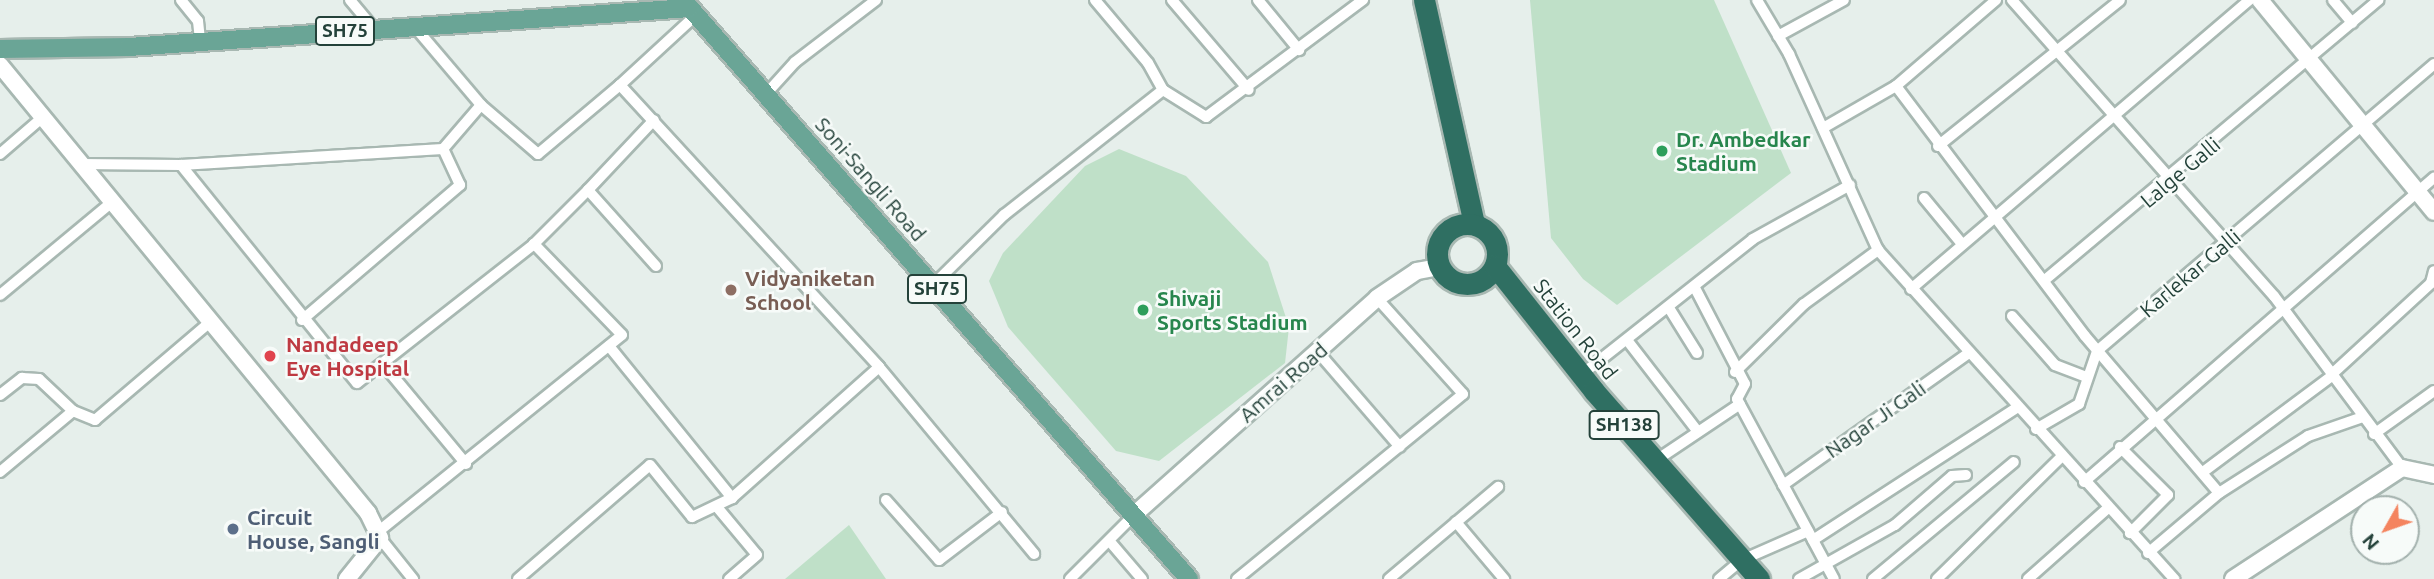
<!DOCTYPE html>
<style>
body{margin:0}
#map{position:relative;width:2434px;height:579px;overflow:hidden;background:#e6efeb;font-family:Ubuntu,sans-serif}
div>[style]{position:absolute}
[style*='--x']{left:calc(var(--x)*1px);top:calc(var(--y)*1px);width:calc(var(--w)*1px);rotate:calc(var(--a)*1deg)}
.green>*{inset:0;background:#bfe0c8}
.roads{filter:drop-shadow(2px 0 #a8b8b2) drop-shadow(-2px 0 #a8b8b2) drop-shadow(0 2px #a8b8b2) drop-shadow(0 -2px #a8b8b2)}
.street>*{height:10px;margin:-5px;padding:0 5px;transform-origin:5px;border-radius:5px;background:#fff}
.secondary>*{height:16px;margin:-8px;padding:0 8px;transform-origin:8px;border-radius:8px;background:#fff}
.primary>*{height:18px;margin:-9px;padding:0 9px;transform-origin:9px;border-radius:9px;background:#6aa596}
.highway>*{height:21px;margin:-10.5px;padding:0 10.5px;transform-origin:10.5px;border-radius:10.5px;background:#2f6f62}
.highway>.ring{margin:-10.5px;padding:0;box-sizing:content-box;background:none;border:21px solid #2f6f62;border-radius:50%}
.dots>*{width:19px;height:19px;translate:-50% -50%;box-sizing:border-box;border:4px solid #f7fbf9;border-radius:50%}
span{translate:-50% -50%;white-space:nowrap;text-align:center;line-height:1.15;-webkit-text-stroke:5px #f7fbf9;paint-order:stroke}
.shield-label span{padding:2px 5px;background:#f7fbf9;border:2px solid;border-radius:5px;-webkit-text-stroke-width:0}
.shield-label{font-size:19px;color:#24423a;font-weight:700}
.leisure-label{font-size:21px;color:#27864d;font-weight:700}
.left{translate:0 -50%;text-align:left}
.street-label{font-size:21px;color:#24423a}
.education-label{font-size:21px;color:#785e54;font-weight:700}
.health-label{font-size:21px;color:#be3a42;font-weight:700}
.service-label{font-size:21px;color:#4e5e75;font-weight:700}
.north{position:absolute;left:2350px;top:495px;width:70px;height:70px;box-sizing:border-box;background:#f7fbf9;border:2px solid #a3b1ad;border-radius:50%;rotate:230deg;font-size:19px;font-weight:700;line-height:28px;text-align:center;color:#24423a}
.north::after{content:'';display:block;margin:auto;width:24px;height:32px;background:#f4845f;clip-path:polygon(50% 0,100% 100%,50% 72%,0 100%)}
</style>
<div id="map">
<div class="green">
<div style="clip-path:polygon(1530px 0,1714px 0,1791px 173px,1617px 305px,1583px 279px,1551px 238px)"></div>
<div style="clip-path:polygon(1119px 149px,1186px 176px,1268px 262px,1289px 327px,1285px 363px,1159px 461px,1116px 451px,1008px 327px,989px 281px,1003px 253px,1085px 166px)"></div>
<div style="clip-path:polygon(849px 525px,886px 579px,785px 579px)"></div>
</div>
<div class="roads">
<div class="street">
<div style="--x:181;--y:0;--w:27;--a:51"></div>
<div style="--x:198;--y:21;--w:20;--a:84"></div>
<div style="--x:350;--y:0;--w:38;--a:50"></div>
<div style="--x:1095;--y:0;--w:82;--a:49.9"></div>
<div style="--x:1148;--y:63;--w:31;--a:61"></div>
<div style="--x:1163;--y:90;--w:51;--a:32.1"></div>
<div style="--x:1206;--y:117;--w:196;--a:-36.7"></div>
<div style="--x:1172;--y:0;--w:118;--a:49.5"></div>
<div style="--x:1258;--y:0;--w:65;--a:50.6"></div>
<div style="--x:1757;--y:0;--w:63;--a:59.3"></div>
<div style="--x:1789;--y:54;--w:215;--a:65.6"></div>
<div style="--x:1878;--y:250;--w:443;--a:48"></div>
<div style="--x:2012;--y:0;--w:395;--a:48.5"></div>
<div style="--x:2274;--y:296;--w:214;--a:53.3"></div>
<div style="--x:2333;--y:0;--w:30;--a:50"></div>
<div style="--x:1778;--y:36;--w:75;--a:-28.6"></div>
<div style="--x:620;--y:85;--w:103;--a:-42.6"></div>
<div style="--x:1896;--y:86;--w:313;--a:52.9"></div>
<div style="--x:2085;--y:336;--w:206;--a:49.5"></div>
<div style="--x:766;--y:94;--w:43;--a:-47.8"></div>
<div style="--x:795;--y:62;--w:102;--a:-37.4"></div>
<div style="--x:481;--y:105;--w:75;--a:40.7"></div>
<div style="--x:538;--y:154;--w:107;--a:-40.1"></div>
<div style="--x:620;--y:85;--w:383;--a:47.4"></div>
<div style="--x:879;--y:367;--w:243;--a:50.3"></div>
<div style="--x:1823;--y:128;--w:84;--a:-29.9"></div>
<div style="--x:1896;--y:86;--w:132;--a:-40.7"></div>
<div style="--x:1938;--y:146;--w:233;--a:-38.7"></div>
<div style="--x:0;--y:154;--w:57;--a:-40.7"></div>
<div style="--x:80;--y:164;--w:101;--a:0.6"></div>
<div style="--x:181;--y:165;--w:262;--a:-3.5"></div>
<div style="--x:443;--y:149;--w:58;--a:-49.2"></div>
<div style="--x:481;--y:105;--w:104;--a:-130.3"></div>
<div style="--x:181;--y:165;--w:280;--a:51.1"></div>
<div style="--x:357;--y:383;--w:225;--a:-38.1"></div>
<div style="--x:588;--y:190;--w:96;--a:-46.7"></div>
<div style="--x:1924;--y:198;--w:60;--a:50.4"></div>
<div style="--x:2046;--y:279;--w:434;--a:-40"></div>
<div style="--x:933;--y:285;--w:100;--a:-44.6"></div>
<div style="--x:1004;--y:215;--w:202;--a:-38.2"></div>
<div style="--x:1695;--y:288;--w:108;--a:62.5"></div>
<div style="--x:1745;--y:384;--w:17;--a:118"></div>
<div style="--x:1737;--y:399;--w:204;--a:61.7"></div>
<div style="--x:1911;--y:289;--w:445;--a:-40.5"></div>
<div style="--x:0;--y:295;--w:144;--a:-39.7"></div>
<div style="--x:1669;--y:308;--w:53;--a:58.1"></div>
<div style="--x:2012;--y:316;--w:65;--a:48.7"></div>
<div style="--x:2055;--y:365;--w:34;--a:21"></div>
<div style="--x:302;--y:320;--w:208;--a:-40.5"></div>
<div style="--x:460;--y:185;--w:40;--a:-115"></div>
<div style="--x:1627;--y:340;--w:116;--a:52.3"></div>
<div style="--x:609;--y:346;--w:196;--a:51"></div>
<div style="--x:1318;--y:352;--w:125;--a:49.2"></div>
<div style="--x:383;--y:364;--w:130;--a:50.3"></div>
<div style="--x:1735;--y:372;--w:97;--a:-44.6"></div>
<div style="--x:1804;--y:304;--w:92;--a:-36.1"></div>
<div style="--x:1581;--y:375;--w:219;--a:-38.3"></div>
<div style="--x:1753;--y:239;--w:111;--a:-29.1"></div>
<div style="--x:2331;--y:375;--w:136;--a:-42.6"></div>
<div style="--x:2431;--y:283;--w:12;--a:-76"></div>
<div style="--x:0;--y:395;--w:28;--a:-38"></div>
<div style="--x:22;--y:378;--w:17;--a:3"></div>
<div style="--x:39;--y:379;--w:47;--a:43.3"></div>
<div style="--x:2036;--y:429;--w:50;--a:-30.2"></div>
<div style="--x:2079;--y:404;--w:56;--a:-71.2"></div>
<div style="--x:2097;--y:351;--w:443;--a:-40.4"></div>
<div style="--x:2374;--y:434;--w:74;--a:-35.6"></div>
<div style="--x:2120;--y:447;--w:68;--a:45"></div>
<div style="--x:2168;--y:495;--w:54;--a:135"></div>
<div style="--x:1655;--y:461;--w:102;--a:-33.8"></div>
<div style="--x:0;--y:472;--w:95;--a:-39.9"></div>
<div style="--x:73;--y:411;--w:24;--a:22"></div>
<div style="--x:95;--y:420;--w:150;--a:-40.4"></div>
<div style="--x:2203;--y:472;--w:161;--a:-36.7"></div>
<div style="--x:2084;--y:482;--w:464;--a:-41"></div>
<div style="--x:1783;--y:485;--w:226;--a:-35.4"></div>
<div style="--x:886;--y:500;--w:80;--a:48.5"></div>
<div style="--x:939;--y:560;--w:79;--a:-37.3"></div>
<div style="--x:717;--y:507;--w:62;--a:50.2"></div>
<div style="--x:757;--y:555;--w:37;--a:139"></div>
<div style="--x:1456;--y:522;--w:75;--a:49.9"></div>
<div style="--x:379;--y:531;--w:312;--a:-38.9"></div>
<div style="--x:622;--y:335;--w:127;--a:-134"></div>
<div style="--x:534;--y:244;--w:76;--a:-45"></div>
<div style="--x:588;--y:190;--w:102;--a:48.2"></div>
<div style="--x:380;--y:538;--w:53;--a:51.2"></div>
<div style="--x:1813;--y:540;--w:242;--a:-33"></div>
<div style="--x:1112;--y:544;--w:46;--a:49.4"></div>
<div style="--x:2148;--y:553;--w:93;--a:-40.2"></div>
<div style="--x:2219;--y:493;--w:106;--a:-32.6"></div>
<div style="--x:2308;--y:436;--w:58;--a:-19.1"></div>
<div style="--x:518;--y:579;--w:174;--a:-40.8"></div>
<div style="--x:650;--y:465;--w:67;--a:51.1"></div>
<div style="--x:692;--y:517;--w:44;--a:-25.4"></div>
<div style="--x:732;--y:498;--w:197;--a:-41.7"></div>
<div style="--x:1070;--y:579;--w:93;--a:-45"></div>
<div style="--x:1237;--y:579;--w:292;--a:-39.3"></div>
<div style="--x:1463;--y:394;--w:129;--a:-131.9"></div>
<div style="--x:1389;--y:579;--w:143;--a:-40.2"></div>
<div style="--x:1719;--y:579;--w:30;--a:-40"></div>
<div style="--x:1742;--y:560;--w:72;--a:-23.7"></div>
<div style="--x:1799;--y:579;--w:110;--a:-29.4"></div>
<div style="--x:1895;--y:525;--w:75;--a:-40.7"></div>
<div style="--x:1952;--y:476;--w:14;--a:-4"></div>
<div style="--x:1873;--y:579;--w:183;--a:-39.7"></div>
<div style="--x:1937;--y:579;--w:174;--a:-44.5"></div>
<div style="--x:2028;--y:579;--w:107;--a:-41.6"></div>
</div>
<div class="secondary">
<div style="--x:2260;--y:0;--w:274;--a:50.6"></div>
<div style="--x:0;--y:65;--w:580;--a:50.6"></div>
<div style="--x:368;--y:513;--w:28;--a:64"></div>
<div style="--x:380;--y:538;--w:53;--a:128.8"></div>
<div style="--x:1136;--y:513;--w:323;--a:-41.7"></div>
<div style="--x:1377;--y:298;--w:48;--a:-34"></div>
<div style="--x:1417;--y:271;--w:22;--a:-10"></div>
<div style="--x:2233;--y:579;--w:202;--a:-33.3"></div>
<div style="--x:2402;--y:468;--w:33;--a:12"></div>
</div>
<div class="primary">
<div style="--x:683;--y:0;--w:769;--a:48.85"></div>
<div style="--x:0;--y:49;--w:129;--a:-0.9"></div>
<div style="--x:129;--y:47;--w:562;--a:-3.98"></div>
</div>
<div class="highway">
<div style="--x:1424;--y:0;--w:230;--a:77.4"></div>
<div class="ring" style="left:1437px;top:224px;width:39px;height:39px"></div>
<div style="--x:1495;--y:266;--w:159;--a:51.6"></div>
<div style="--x:1594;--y:391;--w:250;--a:48.7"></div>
</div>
</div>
<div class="dots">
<div style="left:1662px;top:151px;background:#2e9e5b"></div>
<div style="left:731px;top:290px;background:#8d6e63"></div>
<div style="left:1143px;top:310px;background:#2e9e5b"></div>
<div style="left:270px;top:356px;background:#e0444e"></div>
<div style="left:233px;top:529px;background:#5c6f8a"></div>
</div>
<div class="shield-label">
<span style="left:345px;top:31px">SH75</span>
<span style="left:937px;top:289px">SH75</span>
<span style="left:1624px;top:425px">SH138</span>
</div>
<div class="leisure-label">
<span class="left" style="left:1676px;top:151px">Dr. Ambedkar<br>Stadium</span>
<span class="left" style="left:1157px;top:310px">Shivaji<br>Sports Stadium</span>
</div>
<div class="street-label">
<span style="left:2180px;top:172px;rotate:-40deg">Lalge Galli</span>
<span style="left:871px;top:179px;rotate:49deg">Soni-Sangli Road</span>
<span style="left:2190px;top:273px;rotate:-40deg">Karlekar Galli</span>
<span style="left:1576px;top:329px;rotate:52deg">Station Road</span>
<span style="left:1283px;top:382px;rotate:-41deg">Amrai Road</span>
<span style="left:1875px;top:419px;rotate:-35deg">Nagar Ji Gali</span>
</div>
<div class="education-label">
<span class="left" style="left:745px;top:290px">Vidyaniketan<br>School</span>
</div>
<div class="health-label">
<span class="left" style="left:286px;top:356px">Nandadeep<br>Eye Hospital</span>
</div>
<div class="service-label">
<span class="left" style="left:247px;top:529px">Circuit<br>House, Sangli</span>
</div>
<div class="north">N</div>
</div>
